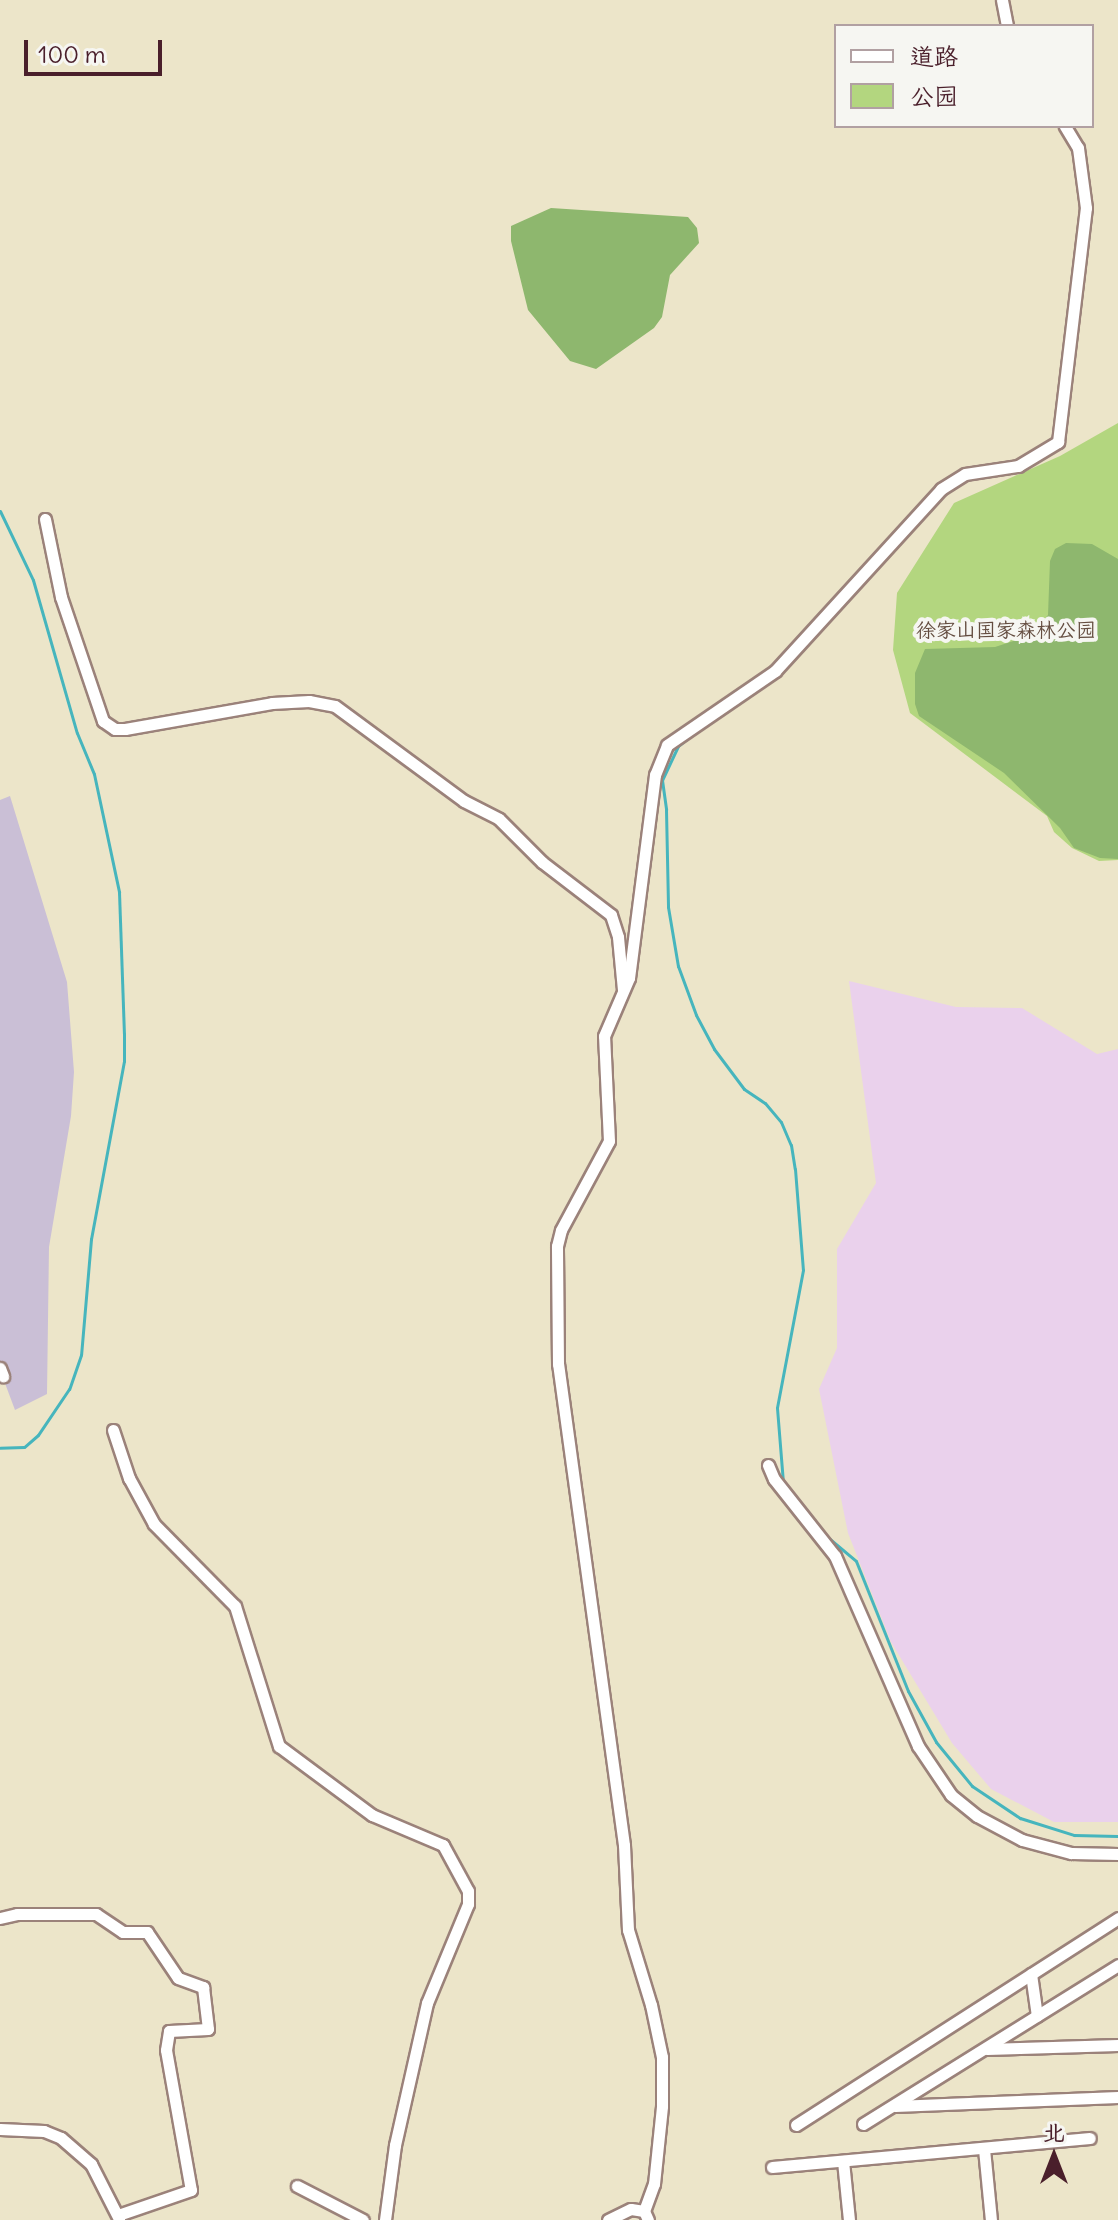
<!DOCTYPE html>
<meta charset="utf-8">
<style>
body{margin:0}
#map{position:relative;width:1118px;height:2220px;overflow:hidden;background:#ece5c9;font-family:Delius,"LXGW WenKai TC",sans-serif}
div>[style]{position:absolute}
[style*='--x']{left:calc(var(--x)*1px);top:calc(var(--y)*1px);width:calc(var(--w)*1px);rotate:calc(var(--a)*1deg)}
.built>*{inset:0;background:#ead1ec}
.industrial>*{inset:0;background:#cabfd6}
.green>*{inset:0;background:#b3d67f}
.forest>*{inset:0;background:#8eb76e}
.stream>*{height:3px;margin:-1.5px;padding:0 1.5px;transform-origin:1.5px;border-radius:1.5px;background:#46b5bd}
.roads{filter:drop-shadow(2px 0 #9b827a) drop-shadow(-2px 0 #9b827a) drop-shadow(0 2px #9b827a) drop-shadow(0 -2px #9b827a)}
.street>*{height:11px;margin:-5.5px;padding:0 5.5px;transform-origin:5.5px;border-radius:5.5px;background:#fff}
span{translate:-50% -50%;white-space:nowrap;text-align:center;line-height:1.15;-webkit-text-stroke:8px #f6f6f2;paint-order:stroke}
.park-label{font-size:20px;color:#644d40}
.legend{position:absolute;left:834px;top:24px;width:260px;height:104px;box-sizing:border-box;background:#f6f6f2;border:2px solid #b1a0a2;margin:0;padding:10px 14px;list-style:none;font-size:24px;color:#4a1f2b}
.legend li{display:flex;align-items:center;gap:16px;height:40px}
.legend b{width:40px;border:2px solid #b1a0a2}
.north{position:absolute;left:1014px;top:2116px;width:80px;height:80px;-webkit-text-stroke:6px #f6f6f2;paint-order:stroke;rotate:0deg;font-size:22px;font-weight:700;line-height:32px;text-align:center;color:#4a1f2b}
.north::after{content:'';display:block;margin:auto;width:28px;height:36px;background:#4a1f2b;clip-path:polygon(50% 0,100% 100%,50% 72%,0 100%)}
.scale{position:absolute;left:24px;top:40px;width:138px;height:36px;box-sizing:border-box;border:4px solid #4a1f2b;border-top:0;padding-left:10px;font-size:24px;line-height:28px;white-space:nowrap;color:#4a1f2b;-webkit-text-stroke:6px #f6f6f2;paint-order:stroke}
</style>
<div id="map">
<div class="built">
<div style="clip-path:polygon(849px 981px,956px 1007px,1022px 1008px,1097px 1054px,1118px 1049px,1118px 1822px,1054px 1822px,991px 1789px,952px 1743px,891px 1642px,848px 1533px,819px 1389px,837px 1348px,837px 1249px,876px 1183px)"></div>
</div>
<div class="industrial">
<div style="clip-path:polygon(10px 796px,67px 982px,74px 1072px,71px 1116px,49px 1247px,47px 1394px,15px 1410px,0 1370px,0 800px)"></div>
</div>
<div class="green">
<div style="clip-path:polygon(1118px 423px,1118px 860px,1099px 861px,1072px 848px,1054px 832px,1047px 816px,910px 713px,893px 650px,897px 593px,954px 503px,1060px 456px)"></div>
</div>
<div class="forest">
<div style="clip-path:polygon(551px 208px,688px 217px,697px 228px,699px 243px,670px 275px,662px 317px,654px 328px,596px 369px,570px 361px,528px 310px,511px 241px,511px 226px)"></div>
<div style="clip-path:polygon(1066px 543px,1092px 544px,1118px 559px,1118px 859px,1100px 858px,1074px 848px,1060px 828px,1004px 773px,919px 716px,915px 704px,915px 673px,925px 649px,995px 647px,1032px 635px,1048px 615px,1050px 561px,1055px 549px)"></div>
</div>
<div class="stream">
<div style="--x:0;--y:511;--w:76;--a:64.4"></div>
<div style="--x:33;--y:580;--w:159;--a:74"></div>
<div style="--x:77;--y:733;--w:44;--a:67.5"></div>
<div style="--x:94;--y:774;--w:121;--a:78"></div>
<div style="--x:119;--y:892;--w:142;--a:88"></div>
<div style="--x:124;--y:1034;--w:27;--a:90"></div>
<div style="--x:124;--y:1061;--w:181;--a:100.5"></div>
<div style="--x:91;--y:1239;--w:116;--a:94.9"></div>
<div style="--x:81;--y:1355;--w:36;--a:109"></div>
<div style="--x:69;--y:1389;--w:55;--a:124"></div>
<div style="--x:38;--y:1435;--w:18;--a:139"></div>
<div style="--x:24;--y:1447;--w:24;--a:178"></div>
<div style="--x:693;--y:734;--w:19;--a:141"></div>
<div style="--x:678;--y:746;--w:38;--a:115"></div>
<div style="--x:662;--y:780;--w:30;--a:82"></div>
<div style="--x:666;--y:810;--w:97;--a:88.8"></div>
<div style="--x:668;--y:907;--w:60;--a:80.4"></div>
<div style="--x:678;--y:966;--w:52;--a:69.8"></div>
<div style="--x:696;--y:1015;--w:38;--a:62"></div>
<div style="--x:714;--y:1049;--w:50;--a:53.1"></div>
<div style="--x:744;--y:1089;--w:25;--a:34"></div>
<div style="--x:765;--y:1103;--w:25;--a:50"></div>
<div style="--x:781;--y:1122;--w:25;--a:67"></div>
<div style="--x:791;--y:1145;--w:24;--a:81"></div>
<div style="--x:795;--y:1169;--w:101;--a:85.5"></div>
<div style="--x:803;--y:1270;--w:140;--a:100.7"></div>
<div style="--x:777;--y:1408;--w:74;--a:85.4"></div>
<div style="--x:825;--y:1535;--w:40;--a:40"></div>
<div style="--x:856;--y:1561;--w:140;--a:68.2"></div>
<div style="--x:908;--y:1691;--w:58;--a:61.2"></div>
<div style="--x:936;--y:1742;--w:57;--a:50.7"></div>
<div style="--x:972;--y:1786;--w:58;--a:33.7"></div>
<div style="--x:1020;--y:1818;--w:57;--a:17.5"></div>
<div style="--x:1074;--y:1835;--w:44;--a:1.3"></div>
</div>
<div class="roads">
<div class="street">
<div style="--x:1002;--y:0;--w:26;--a:79"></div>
<div style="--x:45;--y:519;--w:80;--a:78.4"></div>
<div style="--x:61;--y:597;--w:131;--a:71.3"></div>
<div style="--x:103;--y:721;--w:14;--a:34"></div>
<div style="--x:115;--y:729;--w:10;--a:0"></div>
<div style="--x:125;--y:729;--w:149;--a:-10"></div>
<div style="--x:272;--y:703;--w:37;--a:-3"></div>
<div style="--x:309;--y:701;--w:26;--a:11"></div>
<div style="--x:335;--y:706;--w:160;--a:36.4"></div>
<div style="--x:464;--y:801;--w:39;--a:27"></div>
<div style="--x:499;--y:819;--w:61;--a:45"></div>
<div style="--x:542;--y:862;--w:87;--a:37.5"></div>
<div style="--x:611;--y:915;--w:23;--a:72"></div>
<div style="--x:618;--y:937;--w:53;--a:84.6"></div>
<div style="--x:0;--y:1368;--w:9;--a:69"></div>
<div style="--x:113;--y:1430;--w:51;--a:71.6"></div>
<div style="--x:129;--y:1478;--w:52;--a:61.5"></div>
<div style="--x:154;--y:1524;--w:115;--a:45.4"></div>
<div style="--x:235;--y:1606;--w:147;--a:72.6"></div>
<div style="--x:279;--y:1746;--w:116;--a:36.6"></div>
<div style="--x:372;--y:1815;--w:77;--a:22.9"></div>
<div style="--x:443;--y:1845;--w:52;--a:61.5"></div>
<div style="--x:468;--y:1891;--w:13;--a:90"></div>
<div style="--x:468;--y:1904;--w:107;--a:112.5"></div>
<div style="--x:427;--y:2003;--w:146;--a:102.7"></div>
<div style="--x:395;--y:2145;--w:76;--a:97.6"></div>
<div style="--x:768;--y:1465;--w:15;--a:67"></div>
<div style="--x:774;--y:1479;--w:98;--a:51.6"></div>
<div style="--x:835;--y:1556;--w:207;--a:66.4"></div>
<div style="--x:918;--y:1746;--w:59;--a:56"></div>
<div style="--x:951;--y:1795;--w:33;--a:39"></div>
<div style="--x:977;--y:1816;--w:51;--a:28.1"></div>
<div style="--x:1022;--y:1840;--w:51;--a:14.9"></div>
<div style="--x:1071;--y:1853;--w:47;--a:1.2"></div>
<div style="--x:0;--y:1918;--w:17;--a:-13"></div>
<div style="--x:17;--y:1914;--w:79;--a:0"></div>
<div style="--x:96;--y:1914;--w:32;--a:34"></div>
<div style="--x:123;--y:1932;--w:24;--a:0"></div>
<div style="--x:147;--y:1932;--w:55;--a:56"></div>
<div style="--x:178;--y:1978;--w:27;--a:20"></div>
<div style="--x:203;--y:1987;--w:42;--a:83.2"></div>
<div style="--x:208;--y:2029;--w:39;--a:177"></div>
<div style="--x:169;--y:2031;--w:19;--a:99"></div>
<div style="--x:166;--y:2050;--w:142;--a:79.9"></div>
<div style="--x:191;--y:2190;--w:77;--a:161.1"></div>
<div style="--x:1031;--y:1974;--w:42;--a:81.9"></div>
<div style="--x:987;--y:2049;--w:131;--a:-1.7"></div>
<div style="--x:895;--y:2106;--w:223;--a:-2.3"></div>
<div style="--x:863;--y:2124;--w:301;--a:-31.9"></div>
<div style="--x:796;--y:2125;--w:383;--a:-32.7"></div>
<div style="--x:0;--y:2129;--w:44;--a:2.6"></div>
<div style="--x:44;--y:2131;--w:18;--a:22"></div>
<div style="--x:61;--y:2138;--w:40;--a:41"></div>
<div style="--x:91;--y:2164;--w:62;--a:63"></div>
<div style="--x:984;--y:2149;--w:71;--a:84.4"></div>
<div style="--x:843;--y:2161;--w:59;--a:84.2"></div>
<div style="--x:772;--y:2167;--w:319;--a:-5.2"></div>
<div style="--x:297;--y:2186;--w:74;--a:27.3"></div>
<div style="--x:608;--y:2220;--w:25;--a:-26"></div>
<div style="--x:631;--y:2209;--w:13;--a:9"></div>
<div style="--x:648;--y:2220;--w:10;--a:-114"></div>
<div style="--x:644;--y:2211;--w:29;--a:-70"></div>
<div style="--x:654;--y:2184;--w:78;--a:-84.1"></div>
<div style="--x:662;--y:2106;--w:49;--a:-90"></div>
<div style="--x:662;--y:2057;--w:53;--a:-101.9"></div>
<div style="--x:651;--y:2005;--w:78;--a:-107"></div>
<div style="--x:628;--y:1930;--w:85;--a:-92.7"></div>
<div style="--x:624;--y:1845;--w:486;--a:-97.8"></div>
<div style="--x:558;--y:1364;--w:118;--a:-90.5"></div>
<div style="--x:557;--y:1246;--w:16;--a:-76"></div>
<div style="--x:561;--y:1230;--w:101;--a:-61.7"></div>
<div style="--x:609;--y:1141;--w:105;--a:-92.7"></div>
<div style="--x:604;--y:1036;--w:63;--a:-66.7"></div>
<div style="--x:629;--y:978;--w:205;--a:-82.7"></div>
<div style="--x:655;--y:775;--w:32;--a:-68"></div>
<div style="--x:667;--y:745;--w:131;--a:-34.4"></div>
<div style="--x:775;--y:671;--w:246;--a:-47.6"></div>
<div style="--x:941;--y:489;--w:28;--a:-32"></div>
<div style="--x:965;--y:474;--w:54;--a:-8.6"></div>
<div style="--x:1018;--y:466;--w:47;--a:-31"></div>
<div style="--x:1058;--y:442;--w:236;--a:-83.2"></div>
<div style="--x:1086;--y:208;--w:61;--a:-97.6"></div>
<div style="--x:1078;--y:148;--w:26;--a:-121"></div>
</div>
</div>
<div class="park-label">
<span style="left:1006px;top:629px">徐家山国家森林公园</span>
</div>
<ul class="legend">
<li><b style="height:10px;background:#fff"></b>道路</li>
<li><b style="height:22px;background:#b3d67f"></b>公园</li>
</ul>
<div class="north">北</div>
<div class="scale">100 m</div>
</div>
